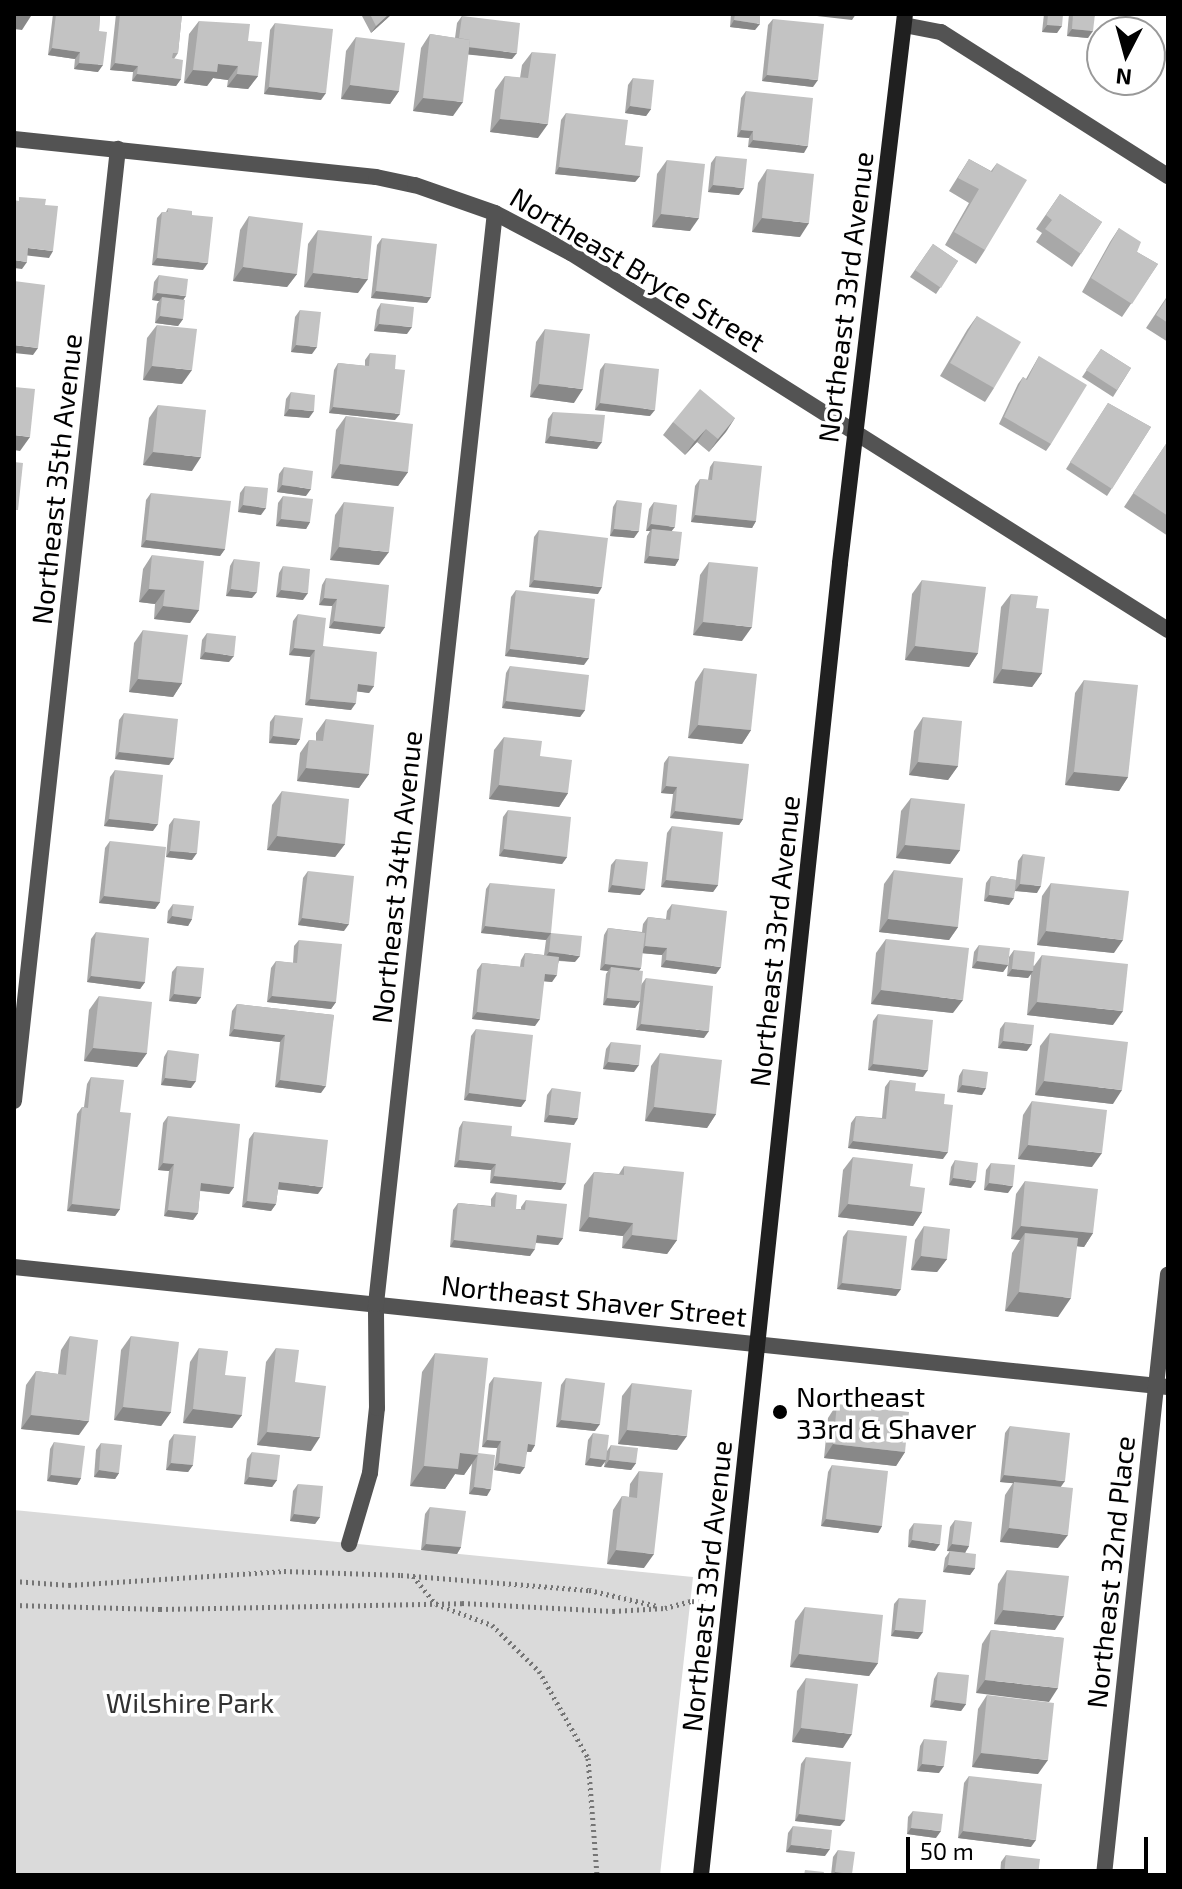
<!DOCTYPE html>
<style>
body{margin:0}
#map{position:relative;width:1182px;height:1889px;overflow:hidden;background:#fff;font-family:"Exo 2",sans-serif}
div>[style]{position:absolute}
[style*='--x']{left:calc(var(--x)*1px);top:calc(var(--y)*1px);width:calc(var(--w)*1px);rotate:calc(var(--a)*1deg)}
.green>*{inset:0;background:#dadada}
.path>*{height:5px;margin-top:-2.5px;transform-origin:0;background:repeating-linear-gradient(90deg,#757575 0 2px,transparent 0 6px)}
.minor>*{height:16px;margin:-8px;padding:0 8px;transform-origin:8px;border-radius:8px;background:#535353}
.secondary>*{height:16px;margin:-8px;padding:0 8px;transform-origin:8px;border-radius:8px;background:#202020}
.wall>*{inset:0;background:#a8a8a8}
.shaded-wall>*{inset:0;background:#888}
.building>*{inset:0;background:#c3c3c3}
.dots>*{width:22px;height:22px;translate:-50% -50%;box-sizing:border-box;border:4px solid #fff;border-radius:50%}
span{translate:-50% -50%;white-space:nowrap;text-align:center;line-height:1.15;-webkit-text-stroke:7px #fff;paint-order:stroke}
.street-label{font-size:28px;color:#000}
.poi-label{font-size:28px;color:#000}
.left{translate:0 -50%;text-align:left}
.park-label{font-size:28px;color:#313131}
.frame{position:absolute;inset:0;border:16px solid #000;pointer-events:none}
.north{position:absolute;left:1086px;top:16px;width:80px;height:80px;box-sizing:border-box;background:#fff;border:2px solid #999;border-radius:50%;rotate:186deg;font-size:22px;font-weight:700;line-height:32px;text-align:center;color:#000}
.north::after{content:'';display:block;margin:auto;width:28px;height:36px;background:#000;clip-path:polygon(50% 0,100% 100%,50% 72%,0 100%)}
.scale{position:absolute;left:906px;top:1837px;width:242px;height:36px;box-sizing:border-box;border:4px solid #000;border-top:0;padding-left:10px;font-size:24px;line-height:28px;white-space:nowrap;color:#000;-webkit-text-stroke:6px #fff;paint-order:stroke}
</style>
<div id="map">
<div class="green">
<div style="clip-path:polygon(14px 1510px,693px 1577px,660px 1875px,14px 1875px)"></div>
</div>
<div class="path">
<div style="--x:413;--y:1576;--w:36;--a:51"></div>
<div style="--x:436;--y:1604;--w:60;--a:20.6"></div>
<div style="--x:492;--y:1625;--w:66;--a:44.4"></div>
<div style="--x:539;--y:1671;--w:100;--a:60.6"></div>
<div style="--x:588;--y:1758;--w:117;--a:85.6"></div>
<div style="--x:14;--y:1581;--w:55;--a:4.2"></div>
<div style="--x:69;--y:1585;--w:215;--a:-3.7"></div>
<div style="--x:284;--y:1571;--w:117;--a:2"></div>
<div style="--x:401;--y:1575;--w:189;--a:4.6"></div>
<div style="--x:589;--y:1590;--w:70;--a:13.2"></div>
<div style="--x:14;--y:1605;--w:146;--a:1.6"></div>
<div style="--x:160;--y:1609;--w:302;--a:-1.1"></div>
<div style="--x:462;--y:1603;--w:151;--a:3"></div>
<div style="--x:613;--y:1611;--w:52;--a:-3.3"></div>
<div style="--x:665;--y:1608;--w:28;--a:-15"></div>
<div style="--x:692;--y:1601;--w:17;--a:7"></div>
</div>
<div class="minor">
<div style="--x:904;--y:25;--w:38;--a:11"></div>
<div style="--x:941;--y:32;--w:269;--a:32.4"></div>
<div style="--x:14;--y:139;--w:364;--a:6"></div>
<div style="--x:376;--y:177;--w:40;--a:12"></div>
<div style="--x:415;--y:185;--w:85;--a:19.3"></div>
<div style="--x:495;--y:213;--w:86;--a:27.8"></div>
<div style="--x:571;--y:253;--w:706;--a:32.27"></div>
<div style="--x:14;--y:1101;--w:958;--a:-83.77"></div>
<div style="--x:14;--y:1267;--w:1160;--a:5.94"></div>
<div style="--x:349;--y:1544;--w:74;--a:-73.5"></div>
<div style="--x:370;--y:1473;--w:65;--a:-83.9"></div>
<div style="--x:377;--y:1408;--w:104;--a:-90.6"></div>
<div style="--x:376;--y:1304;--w:1097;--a:-83.78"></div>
<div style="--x:1104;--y:1875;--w:604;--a:-83.92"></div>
</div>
<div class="secondary">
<div style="--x:701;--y:1875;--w:1319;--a:-83.95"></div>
<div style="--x:840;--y:563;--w:553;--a:-83.25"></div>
</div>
<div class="wall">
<div style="clip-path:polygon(53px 14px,100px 14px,99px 31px,98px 72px,74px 69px,75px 59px,48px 55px)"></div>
<div style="clip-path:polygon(116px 14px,182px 14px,178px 53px,174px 59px,181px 79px,176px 86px,132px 81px,133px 72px,110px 70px)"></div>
<div style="clip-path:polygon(346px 14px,392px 14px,371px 33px,362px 16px)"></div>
<div style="clip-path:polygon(731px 14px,760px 14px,755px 30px,730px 27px)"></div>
<div style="clip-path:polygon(1044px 14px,1063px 14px,1057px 33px,1042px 32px)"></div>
<div style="clip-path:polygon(1069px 14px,1095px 14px,1088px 38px,1067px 36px)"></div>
<div style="clip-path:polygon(462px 16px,512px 59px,468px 54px,453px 116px,413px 111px,421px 48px,430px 34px,455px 38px,457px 23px)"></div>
<div style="clip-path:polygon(773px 19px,813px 87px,762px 81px,768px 25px)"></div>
<div style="clip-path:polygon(199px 21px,258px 76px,248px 89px,227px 87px,228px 80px,213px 78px,207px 86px,184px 83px,189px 34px)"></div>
<div style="clip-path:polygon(275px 23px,321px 100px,264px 94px,270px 30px)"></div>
<div style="clip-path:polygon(356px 37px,399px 91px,390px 104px,341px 99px,346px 51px)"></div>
<div style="clip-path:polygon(532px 52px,538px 138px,490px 132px,495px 90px,505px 76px,520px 78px,522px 65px)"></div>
<div style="clip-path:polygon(633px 78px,651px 109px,646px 116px,625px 113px,628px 85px)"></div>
<div style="clip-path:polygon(746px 91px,804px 153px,748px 147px,749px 138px,737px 137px,741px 98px)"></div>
<div style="clip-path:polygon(566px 113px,625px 145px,640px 176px,635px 182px,555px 174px,561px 120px)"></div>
<div style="clip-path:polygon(716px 156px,739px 195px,708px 192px,711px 163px)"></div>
<div style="clip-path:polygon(969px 159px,991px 171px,997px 163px,985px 250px,976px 264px,945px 245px,969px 203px,949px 191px)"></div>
<div style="clip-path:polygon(667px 160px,690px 231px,652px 227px,657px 174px)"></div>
<div style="clip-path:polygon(767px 169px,800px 237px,752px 232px,758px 183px)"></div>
<div style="clip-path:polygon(1060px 194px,1102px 222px,1072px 267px,1036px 242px,1042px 233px,1036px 229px)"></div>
<div style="clip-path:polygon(168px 208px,203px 270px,152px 265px,157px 218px,162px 212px,166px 212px)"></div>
<div style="clip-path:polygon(249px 216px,297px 274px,287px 287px,233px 281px,240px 230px)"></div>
<div style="clip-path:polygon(1119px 228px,1137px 252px,1158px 264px,1122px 317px,1082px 292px,1110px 242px)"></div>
<div style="clip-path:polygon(318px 230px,358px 293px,304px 287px,308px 244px)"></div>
<div style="clip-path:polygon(382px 238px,427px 303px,371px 298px,377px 245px)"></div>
<div style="clip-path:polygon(933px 244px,958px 261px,936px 294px,910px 277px)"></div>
<div style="clip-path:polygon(159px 275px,184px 300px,183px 319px,178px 326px,155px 323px,157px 304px,159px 301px,152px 300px,154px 282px)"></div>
<div style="clip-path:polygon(1168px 295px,1168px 342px,1146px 328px)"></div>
<div style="clip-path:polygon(381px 303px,407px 334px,374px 331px,377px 310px)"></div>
<div style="clip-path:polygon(300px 310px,312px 354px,291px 352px,295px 317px)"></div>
<div style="clip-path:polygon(977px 316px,994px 388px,985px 402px,940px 376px,967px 330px)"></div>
<div style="clip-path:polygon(157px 325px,182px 384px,143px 380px,147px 338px)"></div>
<div style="clip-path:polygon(545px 329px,574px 403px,530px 397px,536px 342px)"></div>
<div style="clip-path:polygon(1101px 349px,1131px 368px,1113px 397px,1082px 377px)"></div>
<div style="clip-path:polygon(370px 353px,395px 369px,395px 420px,329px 413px,334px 370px,338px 363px,365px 366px,365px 360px)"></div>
<div style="clip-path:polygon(1039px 356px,1051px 444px,1046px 451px,999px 424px,1018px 384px,1023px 377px,1026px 379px)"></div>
<div style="clip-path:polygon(605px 363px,650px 416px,595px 410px,600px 370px)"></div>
<div style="clip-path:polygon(291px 392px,309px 418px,284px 416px,286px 399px)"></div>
<div style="clip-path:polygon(1108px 403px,1151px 427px,1107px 496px,1066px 469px)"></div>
<div style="clip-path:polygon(158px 405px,192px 471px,143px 465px,149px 418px)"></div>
<div style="clip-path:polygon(553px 412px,597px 449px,545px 443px,548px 419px)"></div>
<div style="clip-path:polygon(346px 416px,408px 472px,398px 486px,331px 478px,336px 430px)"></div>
<div style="clip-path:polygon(735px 418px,709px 452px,697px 442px,685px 455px,663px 435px,673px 422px)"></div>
<div style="clip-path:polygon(1168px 441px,1168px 536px,1124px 507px)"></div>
<div style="clip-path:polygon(714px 461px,756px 521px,752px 528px,691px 522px,695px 486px,700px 479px,708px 480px,710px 467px)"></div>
<div style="clip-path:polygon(284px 467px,306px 496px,277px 492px,279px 474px)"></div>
<div style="clip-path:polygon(245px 486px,261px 515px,238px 512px,240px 493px)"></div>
<div style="clip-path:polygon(151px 493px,225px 549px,220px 556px,141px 547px,146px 500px)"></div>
<div style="clip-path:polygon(283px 496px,310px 522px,306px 529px,276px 526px,278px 503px)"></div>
<div style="clip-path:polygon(617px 500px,634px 538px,610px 536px,613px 507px)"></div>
<div style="clip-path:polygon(344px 502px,379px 565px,330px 560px,335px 515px)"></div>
<div style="clip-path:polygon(654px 502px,672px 531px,679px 559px,675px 566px,644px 563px,647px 536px,650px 531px,646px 531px,649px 509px)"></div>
<div style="clip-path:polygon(539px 530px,598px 594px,529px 587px,534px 537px)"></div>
<div style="clip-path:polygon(152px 555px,199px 610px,190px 623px,154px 619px,155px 604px,139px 602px,143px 569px)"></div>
<div style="clip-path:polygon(234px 559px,252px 598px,226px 596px,230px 566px)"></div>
<div style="clip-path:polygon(709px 562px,742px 641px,693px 635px,700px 575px)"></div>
<div style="clip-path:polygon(283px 566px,303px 600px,276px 597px,279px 573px)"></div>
<div style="clip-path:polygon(326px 578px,385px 627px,380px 634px,329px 628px,332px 606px,319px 605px,322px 585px)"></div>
<div style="clip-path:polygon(922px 580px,978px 653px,969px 667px,905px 660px,912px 594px)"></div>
<div style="clip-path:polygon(516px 590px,584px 665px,505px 656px,511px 597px)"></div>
<div style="clip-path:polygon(1011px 594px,1036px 608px,1042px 673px,1032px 687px,993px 683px,1001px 607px)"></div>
<div style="clip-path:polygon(298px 614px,323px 646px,374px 686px,369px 693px,357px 691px,351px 710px,305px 705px,310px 657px,289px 655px,293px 621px)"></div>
<div style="clip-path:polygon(143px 630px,182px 683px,173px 697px,129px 692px,134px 643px)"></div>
<div style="clip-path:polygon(207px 633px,229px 662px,200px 659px,202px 640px)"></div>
<div style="clip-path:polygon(510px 666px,585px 710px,580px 717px,502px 708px,506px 673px)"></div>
<div style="clip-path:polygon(704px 668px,751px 730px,742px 744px,688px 738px,695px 682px)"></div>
<div style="clip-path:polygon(1084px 680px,1128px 777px,1119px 791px,1065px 785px,1075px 693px)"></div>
<div style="clip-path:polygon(124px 713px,174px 758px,169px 765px,115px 759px,119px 720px)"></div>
<div style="clip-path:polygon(275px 715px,300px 739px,296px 745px,269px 743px,270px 722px)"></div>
<div style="clip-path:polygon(923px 717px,958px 766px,948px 780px,909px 775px,914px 731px)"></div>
<div style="clip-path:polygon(326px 719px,369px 774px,359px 788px,297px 781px,300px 753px,309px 740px,316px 741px,316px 733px)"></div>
<div style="clip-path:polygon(504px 737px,568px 793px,559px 807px,489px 799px,494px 750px)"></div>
<div style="clip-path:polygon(669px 756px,743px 819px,739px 825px,670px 818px,673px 794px,661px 793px,664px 763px)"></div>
<div style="clip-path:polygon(115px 770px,153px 831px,104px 826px,110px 777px)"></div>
<div style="clip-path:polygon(282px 791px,345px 844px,335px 857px,267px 850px,272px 805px)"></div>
<div style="clip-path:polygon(911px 798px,960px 850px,950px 864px,896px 858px,901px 811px)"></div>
<div style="clip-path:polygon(508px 810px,567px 857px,562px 864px,499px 856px,503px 817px)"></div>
<div style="clip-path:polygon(174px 818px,192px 860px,166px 857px,169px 825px)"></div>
<div style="clip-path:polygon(672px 826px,718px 885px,713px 892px,661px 887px,667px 833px)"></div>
<div style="clip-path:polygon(110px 841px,160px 902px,155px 909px,99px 903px,105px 848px)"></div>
<div style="clip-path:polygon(1023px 854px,1037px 893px,1015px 891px,1009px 905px,984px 901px,986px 883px,991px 876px,1016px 880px,1018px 861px)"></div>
<div style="clip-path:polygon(616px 859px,645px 889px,640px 895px,608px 892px,611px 865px)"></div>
<div style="clip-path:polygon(894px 870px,958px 927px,949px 940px,879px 932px,884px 884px)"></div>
<div style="clip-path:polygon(308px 871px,344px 931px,298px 925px,303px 878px)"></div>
<div style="clip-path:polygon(490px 883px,551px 933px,575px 962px,559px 961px,552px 982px,544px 981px,535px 1026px,472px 1019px,477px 970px,482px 963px,520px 967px,521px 960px,525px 953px,544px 955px,546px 940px,481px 933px,486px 889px)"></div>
<div style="clip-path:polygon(1051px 883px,1114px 953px,1037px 945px,1042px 896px)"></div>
<div style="clip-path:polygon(173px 904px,192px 919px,188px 926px,167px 923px,168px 911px)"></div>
<div style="clip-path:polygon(672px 904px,716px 974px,661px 967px,662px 955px,642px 953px,641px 968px,639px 970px,641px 985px,646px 978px,704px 1038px,636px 1030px,640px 1001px,635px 1008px,603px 1005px,606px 974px,608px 971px,600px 970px,604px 935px,608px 928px,642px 932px,643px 924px,648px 917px,666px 919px,667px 911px)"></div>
<div style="clip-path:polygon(96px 932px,145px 982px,140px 989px,87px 982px,91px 939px)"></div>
<div style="clip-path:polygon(886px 939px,953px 1013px,871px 1004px,876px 953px)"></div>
<div style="clip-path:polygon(299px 940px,336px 1002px,331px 1009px,267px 1002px,271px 968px,276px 961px,293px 963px,294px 946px)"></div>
<div style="clip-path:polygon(979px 945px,1008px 965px,1003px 972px,972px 968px,974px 952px)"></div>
<div style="clip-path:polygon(1014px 950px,1034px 966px,1042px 955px,1113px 1025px,1027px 1015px,1031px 974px,1028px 978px,1007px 976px,1009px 957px)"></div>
<div style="clip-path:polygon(177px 966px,201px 997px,196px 1004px,169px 1001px,172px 972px)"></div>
<div style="clip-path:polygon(99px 996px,147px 1053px,137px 1067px,84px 1061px,89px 1010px)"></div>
<div style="clip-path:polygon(237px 1004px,334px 1015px,321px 1093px,275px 1087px,280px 1042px,229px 1036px,232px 1011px)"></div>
<div style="clip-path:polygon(878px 1014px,923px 1077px,868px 1070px,873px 1021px)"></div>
<div style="clip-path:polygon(1005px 1022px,1027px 1051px,998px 1048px,1000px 1029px)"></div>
<div style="clip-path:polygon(476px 1029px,526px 1100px,521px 1107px,464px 1100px,471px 1036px)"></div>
<div style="clip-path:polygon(1050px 1033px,1113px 1104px,1035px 1095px,1040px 1046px)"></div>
<div style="clip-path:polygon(611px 1042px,634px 1072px,603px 1069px,606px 1049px)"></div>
<div style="clip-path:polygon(168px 1050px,191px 1088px,161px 1085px,164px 1057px)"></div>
<div style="clip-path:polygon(660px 1053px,716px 1114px,707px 1128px,645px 1121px,651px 1066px)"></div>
<div style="clip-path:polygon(963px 1069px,982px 1095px,957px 1092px,959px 1076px)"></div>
<div style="clip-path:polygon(91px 1077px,120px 1112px,120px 1209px,115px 1216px,67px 1211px,77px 1114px,82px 1107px,84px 1107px,87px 1084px)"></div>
<div style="clip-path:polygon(890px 1080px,915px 1091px,943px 1159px,848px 1148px,851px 1123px,856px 1116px,882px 1118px,885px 1087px)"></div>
<div style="clip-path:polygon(552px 1088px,574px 1125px,544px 1122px,547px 1095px)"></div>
<div style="clip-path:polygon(1032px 1101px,1092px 1167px,1018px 1159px,1023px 1115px)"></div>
<div style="clip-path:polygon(168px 1116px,234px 1187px,229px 1194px,200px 1191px,198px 1213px,193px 1220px,164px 1216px,169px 1171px,158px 1170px,163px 1123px)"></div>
<div style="clip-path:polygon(463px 1121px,511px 1136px,561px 1190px,490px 1183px,491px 1170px,454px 1167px,459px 1128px)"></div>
<div style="clip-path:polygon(254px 1132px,318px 1194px,278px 1189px,276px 1204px,271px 1211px,242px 1207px,249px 1139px)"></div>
<div style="clip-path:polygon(853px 1157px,910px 1186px,922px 1212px,913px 1226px,838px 1217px,843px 1170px)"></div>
<div style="clip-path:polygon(955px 1160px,971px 1188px,949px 1185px,951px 1167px)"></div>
<div style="clip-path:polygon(991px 1163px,1008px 1193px,984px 1190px,986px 1170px)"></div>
<div style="clip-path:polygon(624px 1166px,677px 1240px,667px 1254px,622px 1248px,623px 1236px,579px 1231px,584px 1185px,594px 1172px,619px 1174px)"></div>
<div style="clip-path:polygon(1025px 1181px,1093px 1233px,1084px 1247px,1077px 1246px,1058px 1317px,1005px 1311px,1012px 1253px,1020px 1240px,1011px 1239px,1016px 1194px)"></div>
<div style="clip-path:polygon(496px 1192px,516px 1209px,521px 1209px,521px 1207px,526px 1200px,563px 1238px,558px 1245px,536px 1243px,530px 1256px,450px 1247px,453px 1210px,458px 1203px,491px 1206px,491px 1199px)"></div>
<div style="clip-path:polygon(924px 1226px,947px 1259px,937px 1272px,911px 1270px,915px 1240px)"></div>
<div style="clip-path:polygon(848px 1230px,896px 1296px,837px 1289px,843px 1237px)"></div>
<div style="clip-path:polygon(70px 1336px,79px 1435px,21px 1429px,26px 1385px,36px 1371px,58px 1374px,61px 1350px)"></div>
<div style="clip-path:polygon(131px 1336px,171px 1412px,161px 1426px,114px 1420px,121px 1350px)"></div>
<div style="clip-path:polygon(199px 1348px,225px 1375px,242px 1415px,232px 1428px,183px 1423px,190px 1362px)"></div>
<div style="clip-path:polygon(276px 1348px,295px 1382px,311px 1451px,257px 1445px,266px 1362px)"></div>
<div style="clip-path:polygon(435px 1353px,478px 1453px,487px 1496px,469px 1494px,472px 1463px,464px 1475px,455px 1474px,445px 1489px,410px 1486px,422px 1372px)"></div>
<div style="clip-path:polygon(494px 1377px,535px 1445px,531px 1452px,527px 1452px,520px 1474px,494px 1470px,497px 1448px,482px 1447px,489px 1384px)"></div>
<div style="clip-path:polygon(566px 1378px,595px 1431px,556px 1427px,561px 1385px)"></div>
<div style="clip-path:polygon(632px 1383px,677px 1450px,618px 1444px,622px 1396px)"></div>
<div style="clip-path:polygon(837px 1404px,905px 1452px,896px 1466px,824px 1458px,828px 1418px)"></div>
<div style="clip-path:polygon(1010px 1426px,1061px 1487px,1058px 1548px,1000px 1542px,1005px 1495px,1013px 1483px,1000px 1482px,1005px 1433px)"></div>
<div style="clip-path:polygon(593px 1433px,607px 1451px,611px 1445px,636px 1463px,631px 1470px,604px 1467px,605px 1462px,601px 1467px,585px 1465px,588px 1440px)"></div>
<div style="clip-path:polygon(174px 1434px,193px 1465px,188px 1472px,166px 1470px,169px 1441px)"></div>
<div style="clip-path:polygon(54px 1442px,81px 1478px,77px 1485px,47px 1481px,50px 1449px)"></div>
<div style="clip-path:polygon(101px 1443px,119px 1473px,115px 1479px,94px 1477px,96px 1450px)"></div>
<div style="clip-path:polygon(252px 1452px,277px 1480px,272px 1487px,244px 1484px,247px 1459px)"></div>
<div style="clip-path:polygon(832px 1465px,882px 1526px,878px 1533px,821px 1526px,828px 1472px)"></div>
<div style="clip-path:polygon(639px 1471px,644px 1568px,607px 1564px,613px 1510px,622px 1496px,629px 1497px,630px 1484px)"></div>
<div style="clip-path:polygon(298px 1484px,320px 1517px,315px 1524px,290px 1521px,293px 1491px)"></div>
<div style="clip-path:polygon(430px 1507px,461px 1547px,457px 1554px,421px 1550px,425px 1514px)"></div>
<div style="clip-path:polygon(955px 1520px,969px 1546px,965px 1552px,975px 1568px,970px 1575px,943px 1572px,945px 1558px,950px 1551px,947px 1551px,950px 1527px)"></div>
<div style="clip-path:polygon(914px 1523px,935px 1551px,908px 1547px,909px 1530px)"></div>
<div style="clip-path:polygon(1007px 1570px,1055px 1630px,994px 1624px,998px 1584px)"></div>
<div style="clip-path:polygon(899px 1598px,918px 1639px,891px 1636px,894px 1604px)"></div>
<div style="clip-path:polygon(805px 1607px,878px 1663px,869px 1676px,790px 1667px,795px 1621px)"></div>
<div style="clip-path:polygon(991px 1630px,1064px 1638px,976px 1693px,982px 1644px)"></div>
<div style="clip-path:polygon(938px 1672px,966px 1704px,961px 1711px,930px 1707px,934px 1679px)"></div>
<div style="clip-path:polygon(806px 1678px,843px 1748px,792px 1742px,797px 1691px)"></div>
<div style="clip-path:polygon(987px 1695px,1038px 1774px,972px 1767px,978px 1709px)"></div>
<div style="clip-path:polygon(924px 1739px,939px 1773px,917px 1771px,920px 1746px)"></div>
<div style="clip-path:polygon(806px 1757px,845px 1820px,840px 1826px,795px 1821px,801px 1764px)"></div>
<div style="clip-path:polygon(969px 1776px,1031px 1847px,958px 1838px,964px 1783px)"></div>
<div style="clip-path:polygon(913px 1811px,936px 1838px,907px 1834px,908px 1817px)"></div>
<div style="clip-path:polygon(793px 1826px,825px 1856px,786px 1852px,788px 1833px)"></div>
<div style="clip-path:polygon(838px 1850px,852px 1874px,851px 1875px,831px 1875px,833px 1857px)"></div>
<div style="clip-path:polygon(1006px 1855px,1038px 1875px,1000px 1875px,1001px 1862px)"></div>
</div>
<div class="shaded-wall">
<div style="clip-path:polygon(14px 14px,31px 16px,22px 30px,14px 29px)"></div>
<div style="clip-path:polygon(389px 14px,392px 14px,371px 33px,376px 26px)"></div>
<div style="clip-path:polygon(819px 14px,856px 14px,852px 20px,817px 16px)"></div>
<div style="clip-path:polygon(734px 20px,760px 24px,755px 30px,730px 27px)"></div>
<div style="clip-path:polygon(1047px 25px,1062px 26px,1057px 33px,1042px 32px)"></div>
<div style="clip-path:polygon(1072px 29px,1093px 31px,1088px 38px,1067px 36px)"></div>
<div style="clip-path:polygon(458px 46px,517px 53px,512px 59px,453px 53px)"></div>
<div style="clip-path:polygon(52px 48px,80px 52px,75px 59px,48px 55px)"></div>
<div style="clip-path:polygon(79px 63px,103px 65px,98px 72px,74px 69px)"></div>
<div style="clip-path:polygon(115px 63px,138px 66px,133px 72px,110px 70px)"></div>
<div style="clip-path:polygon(218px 64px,238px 66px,228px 80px,213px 78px,207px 86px,184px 83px,193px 70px)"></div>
<div style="clip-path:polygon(137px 74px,181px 79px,176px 86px,132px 81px)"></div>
<div style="clip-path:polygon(237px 74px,258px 76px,248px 89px,227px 87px)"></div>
<div style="clip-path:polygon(767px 75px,818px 80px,813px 87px,762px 81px)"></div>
<div style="clip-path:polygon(350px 85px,399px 91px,390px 104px,341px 99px)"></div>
<div style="clip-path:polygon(269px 87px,326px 93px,321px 100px,264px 94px)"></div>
<div style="clip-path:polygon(423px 98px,463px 102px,453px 116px,413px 111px)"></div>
<div style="clip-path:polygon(630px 106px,651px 109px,646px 116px,625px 113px)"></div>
<div style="clip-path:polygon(500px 119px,548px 124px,538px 138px,490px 132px)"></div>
<div style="clip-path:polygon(741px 130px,753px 131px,749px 138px,737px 137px)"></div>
<div style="clip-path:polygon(753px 140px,808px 146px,804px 153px,748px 147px)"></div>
<div style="clip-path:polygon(559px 167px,640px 176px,635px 182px,555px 174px)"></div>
<div style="clip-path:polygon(713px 185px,744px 188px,739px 195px,708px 192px)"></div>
<div style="clip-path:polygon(661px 214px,699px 218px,690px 231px,652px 227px)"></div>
<div style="clip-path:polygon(762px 218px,809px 223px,800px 237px,752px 232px)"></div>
<div style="clip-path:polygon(28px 248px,53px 251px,49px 258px,23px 255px)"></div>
<div style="clip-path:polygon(157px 258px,208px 263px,203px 270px,152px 265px)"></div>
<div style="clip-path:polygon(14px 260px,27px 262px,22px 269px,14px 268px)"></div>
<div style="clip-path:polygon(243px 267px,297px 274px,287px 287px,233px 281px)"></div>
<div style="clip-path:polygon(313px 273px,368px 279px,358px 293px,304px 287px)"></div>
<div style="clip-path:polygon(376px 291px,431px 297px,427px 303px,371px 298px)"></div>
<div style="clip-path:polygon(157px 293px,186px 296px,181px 303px,162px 297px,159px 301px,152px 300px)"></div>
<div style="clip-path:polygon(160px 316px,183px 319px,178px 326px,155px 323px)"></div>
<div style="clip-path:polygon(379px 324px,412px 327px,407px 334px,374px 331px)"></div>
<div style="clip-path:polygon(14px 345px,38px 348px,33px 355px,14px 353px)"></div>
<div style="clip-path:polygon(296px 345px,317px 347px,312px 354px,291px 352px)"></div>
<div style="clip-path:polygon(152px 366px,192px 370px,182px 384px,143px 380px)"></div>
<div style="clip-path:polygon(539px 384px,583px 389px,574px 403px,530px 397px)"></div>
<div style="clip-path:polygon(600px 403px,655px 410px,650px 416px,595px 410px)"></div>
<div style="clip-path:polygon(333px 407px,400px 414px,395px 420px,329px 413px)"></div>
<div style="clip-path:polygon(289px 409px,314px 411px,309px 418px,284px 416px)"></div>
<div style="clip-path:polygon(735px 418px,726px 432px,709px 452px,718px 439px)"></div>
<div style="clip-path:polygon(706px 429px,697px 442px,685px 455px,695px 441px)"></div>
<div style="clip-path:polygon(14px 435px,30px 437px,20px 451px,14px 450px)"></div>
<div style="clip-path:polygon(550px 436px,602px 442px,597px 449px,545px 443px)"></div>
<div style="clip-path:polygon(153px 452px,201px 457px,192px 471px,143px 465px)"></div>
<div style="clip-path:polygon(340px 464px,408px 472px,398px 486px,331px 478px)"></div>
<div style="clip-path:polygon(282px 485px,311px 489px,306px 496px,277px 492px)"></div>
<div style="clip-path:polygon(243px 505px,266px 508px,261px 515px,238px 512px)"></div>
<div style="clip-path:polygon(695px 515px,756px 521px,752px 528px,691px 522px)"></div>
<div style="clip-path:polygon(281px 519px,310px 522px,306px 529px,276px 526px)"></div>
<div style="clip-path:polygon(651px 524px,675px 527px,670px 533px,652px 529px,650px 531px,646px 531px)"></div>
<div style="clip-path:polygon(614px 529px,639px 531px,634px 538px,610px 536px)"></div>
<div style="clip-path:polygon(146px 540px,225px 549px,220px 556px,141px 547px)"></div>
<div style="clip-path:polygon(339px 547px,389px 552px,379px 565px,330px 560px)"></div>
<div style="clip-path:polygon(649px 556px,679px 559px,675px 566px,644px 563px)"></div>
<div style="clip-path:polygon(534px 580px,602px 587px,598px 594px,529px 587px)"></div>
<div style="clip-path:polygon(149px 589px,165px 590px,155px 604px,139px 602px)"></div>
<div style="clip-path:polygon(231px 589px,257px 592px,252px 598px,226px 596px)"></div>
<div style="clip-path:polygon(281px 590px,308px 593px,303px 600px,276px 597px)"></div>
<div style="clip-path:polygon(324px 598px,337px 599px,332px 606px,319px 605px)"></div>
<div style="clip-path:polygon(163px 606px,199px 610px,190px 623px,154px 619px)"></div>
<div style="clip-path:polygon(334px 621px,385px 627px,380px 634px,329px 628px)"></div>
<div style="clip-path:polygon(703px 622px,752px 627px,742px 641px,693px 635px)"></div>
<div style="clip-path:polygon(915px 646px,978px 653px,969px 667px,905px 660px)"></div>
<div style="clip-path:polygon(294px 648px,315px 650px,310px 657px,289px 655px)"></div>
<div style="clip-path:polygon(510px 649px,589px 658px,584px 665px,505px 656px)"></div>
<div style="clip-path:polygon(205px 652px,234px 656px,229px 662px,200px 659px)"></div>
<div style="clip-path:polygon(1002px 669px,1042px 673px,1032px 687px,993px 683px)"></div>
<div style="clip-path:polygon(138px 679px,182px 683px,173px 697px,129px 692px)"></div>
<div style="clip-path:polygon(358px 684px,374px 686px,369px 693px,353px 691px)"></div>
<div style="clip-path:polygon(310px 699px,356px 703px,351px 710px,305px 705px)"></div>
<div style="clip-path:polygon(506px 701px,585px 710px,580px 717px,502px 708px)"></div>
<div style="clip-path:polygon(698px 725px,751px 730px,742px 744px,688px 738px)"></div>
<div style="clip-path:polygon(273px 736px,300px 739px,296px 745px,269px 743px)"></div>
<div style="clip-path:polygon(119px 752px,174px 758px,169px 765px,115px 759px)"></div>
<div style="clip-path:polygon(918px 762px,958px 766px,948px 780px,909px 775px)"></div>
<div style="clip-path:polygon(306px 768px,369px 774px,359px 788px,297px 781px)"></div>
<div style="clip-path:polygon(1074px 772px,1128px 777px,1119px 791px,1065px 785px)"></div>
<div style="clip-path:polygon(499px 785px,568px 793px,559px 807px,489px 799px)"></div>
<div style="clip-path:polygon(666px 786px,677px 787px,673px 794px,661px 793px)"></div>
<div style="clip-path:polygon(675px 811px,743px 819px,739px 825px,670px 818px)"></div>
<div style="clip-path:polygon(109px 819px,158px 824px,153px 831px,104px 826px)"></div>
<div style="clip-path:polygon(277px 836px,345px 844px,335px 857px,267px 850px)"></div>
<div style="clip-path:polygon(905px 845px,960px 850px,950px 864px,896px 858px)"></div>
<div style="clip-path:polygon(504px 849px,567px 857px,562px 864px,499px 856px)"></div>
<div style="clip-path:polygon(170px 851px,197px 853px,192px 860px,166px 857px)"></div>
<div style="clip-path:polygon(666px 880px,718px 885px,713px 892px,661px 887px)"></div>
<div style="clip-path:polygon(1020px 884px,1041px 886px,1037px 893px,1015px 891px)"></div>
<div style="clip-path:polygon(612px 885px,645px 889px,640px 895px,608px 892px)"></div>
<div style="clip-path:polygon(989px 895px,1014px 898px,1009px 905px,984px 901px)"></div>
<div style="clip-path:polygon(104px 896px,160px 902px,155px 909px,99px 903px)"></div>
<div style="clip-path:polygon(172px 916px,192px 919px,188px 926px,167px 923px)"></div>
<div style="clip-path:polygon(302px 918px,349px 924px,344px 931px,298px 925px)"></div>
<div style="clip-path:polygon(888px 919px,958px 927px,949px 940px,879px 932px)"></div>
<div style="clip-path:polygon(485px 926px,551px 933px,546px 940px,481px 933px)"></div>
<div style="clip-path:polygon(1046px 931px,1123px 940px,1114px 953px,1037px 945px)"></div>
<div style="clip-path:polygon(645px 946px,667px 948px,662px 955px,640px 953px)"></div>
<div style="clip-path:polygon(549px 952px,580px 956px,575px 962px,544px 959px)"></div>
<div style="clip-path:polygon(666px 960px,721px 967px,716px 974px,661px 967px)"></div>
<div style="clip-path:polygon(977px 961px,1008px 965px,1003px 972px,972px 968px)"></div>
<div style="clip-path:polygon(605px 964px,641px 968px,636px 975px,611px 967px,608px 971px,600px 970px)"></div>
<div style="clip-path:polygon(1012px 969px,1033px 971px,1028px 978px,1007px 976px)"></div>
<div style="clip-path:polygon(545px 974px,557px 975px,552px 982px,540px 981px)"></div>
<div style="clip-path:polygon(91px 976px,145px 982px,140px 989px,87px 982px)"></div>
<div style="clip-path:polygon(881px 990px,963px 1000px,953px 1013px,871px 1004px)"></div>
<div style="clip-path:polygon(174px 994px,201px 997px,196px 1004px,169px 1001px)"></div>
<div style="clip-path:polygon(272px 996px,336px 1002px,331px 1009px,267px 1002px)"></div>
<div style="clip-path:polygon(607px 998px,640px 1001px,635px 1008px,603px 1005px)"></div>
<div style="clip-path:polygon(1037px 1002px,1123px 1011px,1113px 1025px,1027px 1015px)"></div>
<div style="clip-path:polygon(477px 1012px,540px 1019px,535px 1026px,472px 1019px)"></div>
<div style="clip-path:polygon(641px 1024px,709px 1031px,704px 1038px,636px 1030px)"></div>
<div style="clip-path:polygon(234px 1029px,285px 1035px,280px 1042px,229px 1036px)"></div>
<div style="clip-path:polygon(1003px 1041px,1032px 1044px,1027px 1051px,998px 1048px)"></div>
<div style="clip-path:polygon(93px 1048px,147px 1053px,137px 1067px,84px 1061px)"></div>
<div style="clip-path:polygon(608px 1062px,639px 1065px,634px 1072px,603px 1069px)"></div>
<div style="clip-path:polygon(873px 1064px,928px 1070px,923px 1077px,868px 1070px)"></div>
<div style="clip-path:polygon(165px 1078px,196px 1081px,191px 1088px,161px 1085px)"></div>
<div style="clip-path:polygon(280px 1080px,326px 1086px,321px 1093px,275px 1087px)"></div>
<div style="clip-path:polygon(1044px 1081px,1122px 1090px,1113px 1104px,1035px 1095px)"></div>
<div style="clip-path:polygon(962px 1085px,986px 1088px,982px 1095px,957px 1092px)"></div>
<div style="clip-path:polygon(469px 1093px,526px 1100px,521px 1107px,464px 1100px)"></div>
<div style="clip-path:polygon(654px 1107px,716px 1114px,707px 1128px,645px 1121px)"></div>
<div style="clip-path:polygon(549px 1115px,578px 1118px,574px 1125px,544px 1122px)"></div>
<div style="clip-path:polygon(853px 1141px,948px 1152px,943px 1159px,848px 1148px)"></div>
<div style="clip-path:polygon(1028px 1145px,1102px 1153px,1092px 1167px,1018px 1159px)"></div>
<div style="clip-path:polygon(459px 1160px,496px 1164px,491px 1170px,454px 1167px)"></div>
<div style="clip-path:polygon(163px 1163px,174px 1164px,169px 1171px,158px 1170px)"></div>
<div style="clip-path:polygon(494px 1176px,566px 1183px,561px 1190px,490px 1183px)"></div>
<div style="clip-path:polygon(953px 1178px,976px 1181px,971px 1188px,949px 1185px)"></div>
<div style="clip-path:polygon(279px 1182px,323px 1187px,318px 1194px,274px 1189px)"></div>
<div style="clip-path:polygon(201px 1183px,234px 1187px,229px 1194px,196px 1190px)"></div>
<div style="clip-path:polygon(989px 1183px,1013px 1186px,1008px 1193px,984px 1190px)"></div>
<div style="clip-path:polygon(247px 1201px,276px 1204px,271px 1211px,242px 1207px)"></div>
<div style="clip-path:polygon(72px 1204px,120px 1209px,115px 1216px,67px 1211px)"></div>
<div style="clip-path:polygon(848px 1204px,922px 1212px,913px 1226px,838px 1217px)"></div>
<div style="clip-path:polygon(168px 1210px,198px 1213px,193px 1220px,164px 1216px)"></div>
<div style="clip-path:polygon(589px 1217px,633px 1223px,623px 1236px,579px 1231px)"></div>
<div style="clip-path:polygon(1021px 1226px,1093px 1233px,1084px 1247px,1025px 1241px,1025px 1233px,1020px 1240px,1011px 1239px)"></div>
<div style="clip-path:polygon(537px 1235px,563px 1238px,558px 1245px,532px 1242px)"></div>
<div style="clip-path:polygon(632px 1235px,677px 1240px,667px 1254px,622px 1248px)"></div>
<div style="clip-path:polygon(454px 1240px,535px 1249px,530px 1256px,450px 1247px)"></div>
<div style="clip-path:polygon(921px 1256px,947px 1259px,937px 1272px,911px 1270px)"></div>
<div style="clip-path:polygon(842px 1283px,901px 1289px,896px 1296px,837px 1289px)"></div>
<div style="clip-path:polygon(1019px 1292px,1071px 1298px,1058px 1317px,1005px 1311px)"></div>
<div style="clip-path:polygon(123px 1407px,171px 1412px,161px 1426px,114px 1420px)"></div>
<div style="clip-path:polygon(193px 1409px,242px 1415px,232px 1428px,183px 1423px)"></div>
<div style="clip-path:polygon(31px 1415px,89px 1421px,79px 1435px,21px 1429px)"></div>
<div style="clip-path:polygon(561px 1420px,600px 1424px,595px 1431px,556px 1427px)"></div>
<div style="clip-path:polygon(627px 1430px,687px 1436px,677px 1450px,618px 1444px)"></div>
<div style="clip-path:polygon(267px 1432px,320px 1437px,311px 1451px,257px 1445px)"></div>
<div style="clip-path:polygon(487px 1440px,501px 1441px,497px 1448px,482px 1447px)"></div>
<div style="clip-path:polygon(528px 1444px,535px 1445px,531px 1452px,523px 1451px)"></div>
<div style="clip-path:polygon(833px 1444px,905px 1452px,896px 1466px,824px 1458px)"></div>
<div style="clip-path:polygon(460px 1453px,478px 1455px,464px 1475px,455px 1474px,445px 1489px,410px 1486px,424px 1466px)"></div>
<div style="clip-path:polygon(590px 1458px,606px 1460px,601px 1467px,585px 1465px)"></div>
<div style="clip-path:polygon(609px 1460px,636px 1463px,631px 1470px,604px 1467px)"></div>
<div style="clip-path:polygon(171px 1463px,193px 1465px,188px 1472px,166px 1470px)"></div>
<div style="clip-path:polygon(499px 1463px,525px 1467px,520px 1474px,494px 1470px)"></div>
<div style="clip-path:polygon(99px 1470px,119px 1473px,115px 1479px,94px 1477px)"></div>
<div style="clip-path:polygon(51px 1475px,81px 1478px,77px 1485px,47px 1481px)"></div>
<div style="clip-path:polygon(1004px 1475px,1065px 1481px,1060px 1488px,1000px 1482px)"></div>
<div style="clip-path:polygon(249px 1477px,277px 1480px,272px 1487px,244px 1484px)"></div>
<div style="clip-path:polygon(474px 1487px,491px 1489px,487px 1496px,469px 1494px)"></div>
<div style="clip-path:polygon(294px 1514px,320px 1517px,315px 1524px,290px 1521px)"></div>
<div style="clip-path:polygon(826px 1519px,882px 1526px,878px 1533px,821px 1526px)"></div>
<div style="clip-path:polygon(1009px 1528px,1068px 1535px,1058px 1548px,1000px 1542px)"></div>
<div style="clip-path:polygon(912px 1540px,940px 1544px,935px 1551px,908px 1547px)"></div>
<div style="clip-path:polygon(426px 1544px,461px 1547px,457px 1554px,421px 1550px)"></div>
<div style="clip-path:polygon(952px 1544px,969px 1546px,965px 1553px,947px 1551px)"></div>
<div style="clip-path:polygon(616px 1550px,654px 1554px,644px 1568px,607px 1564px)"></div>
<div style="clip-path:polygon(948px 1565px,975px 1568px,970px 1575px,943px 1572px)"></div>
<div style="clip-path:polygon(1003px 1610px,1064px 1616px,1055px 1630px,994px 1624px)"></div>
<div style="clip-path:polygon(895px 1630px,923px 1632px,918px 1639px,891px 1636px)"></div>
<div style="clip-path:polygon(799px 1654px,878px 1663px,869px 1676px,790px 1667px)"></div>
<div style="clip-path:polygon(985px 1680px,1058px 1688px,1049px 1702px,976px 1693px)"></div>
<div style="clip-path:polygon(935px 1700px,966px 1704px,961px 1711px,930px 1707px)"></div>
<div style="clip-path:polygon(801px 1728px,852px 1734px,843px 1748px,792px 1742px)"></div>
<div style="clip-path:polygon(981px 1753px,1048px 1760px,1038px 1774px,972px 1767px)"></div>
<div style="clip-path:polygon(922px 1764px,944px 1766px,939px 1773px,917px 1771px)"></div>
<div style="clip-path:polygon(799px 1814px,845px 1820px,840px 1826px,795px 1821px)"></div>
<div style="clip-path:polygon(911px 1828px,941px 1831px,936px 1838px,907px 1834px)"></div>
<div style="clip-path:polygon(963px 1831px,1036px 1840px,1031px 1847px,958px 1838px)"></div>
<div style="clip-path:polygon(791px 1845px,830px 1849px,825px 1856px,786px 1852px)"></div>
<div style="clip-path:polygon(835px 1872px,852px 1874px,851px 1875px,833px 1875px)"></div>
</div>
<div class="building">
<div style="clip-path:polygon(56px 14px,100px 14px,99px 31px,107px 32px,103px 65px,79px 63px,80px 52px,52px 48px)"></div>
<div style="clip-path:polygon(120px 14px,182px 14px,178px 53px,173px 53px,172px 58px,183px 60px,181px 79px,137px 74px,138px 66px,115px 63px)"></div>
<div style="clip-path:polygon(370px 14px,389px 14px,376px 26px)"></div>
<div style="clip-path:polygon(735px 14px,760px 14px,760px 24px,734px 20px)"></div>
<div style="clip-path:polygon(1048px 14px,1063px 14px,1062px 26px,1047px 25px)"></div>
<div style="clip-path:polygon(1073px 14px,1095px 14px,1093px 31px,1072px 29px)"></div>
<div style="clip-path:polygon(462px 16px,520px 23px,517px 53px,469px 47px,470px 40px,459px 38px)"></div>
<div style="clip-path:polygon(773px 19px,824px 24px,818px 80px,767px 75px)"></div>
<div style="clip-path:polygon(199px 21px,250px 24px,248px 41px,262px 42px,258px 76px,237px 74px,238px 66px,218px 64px,217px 72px,193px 70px)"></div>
<div style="clip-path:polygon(275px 23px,333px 29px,326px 93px,269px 87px)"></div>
<div style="clip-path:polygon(430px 34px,470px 40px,463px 102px,423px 98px)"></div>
<div style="clip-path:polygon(356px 37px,405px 43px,399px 91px,350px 85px)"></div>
<div style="clip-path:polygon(532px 52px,556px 54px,548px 124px,500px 119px,505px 76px,528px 78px)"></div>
<div style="clip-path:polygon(633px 78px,654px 80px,651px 109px,630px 106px)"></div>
<div style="clip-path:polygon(746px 91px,813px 98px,808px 146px,753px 140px,753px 131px,741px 130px)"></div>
<div style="clip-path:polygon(566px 113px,628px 120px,625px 145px,643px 147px,640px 176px,559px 167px)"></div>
<div style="clip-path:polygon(716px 156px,747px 159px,744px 188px,713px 185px)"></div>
<div style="clip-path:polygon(969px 159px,992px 172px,997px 163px,1027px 180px,985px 250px,954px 232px,979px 189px,958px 178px)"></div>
<div style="clip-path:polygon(667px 160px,705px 164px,699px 218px,661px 214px)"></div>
<div style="clip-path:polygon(767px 169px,814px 174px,809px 223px,762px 218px)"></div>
<div style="clip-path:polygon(1060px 194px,1102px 222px,1081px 254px,1045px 229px,1052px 220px,1046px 215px)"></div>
<div style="clip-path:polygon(19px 197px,46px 199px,45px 205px,58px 206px,53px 251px,28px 248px,27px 262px,14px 260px,14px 200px,19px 201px)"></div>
<div style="clip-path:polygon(168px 208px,192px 211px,192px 215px,213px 217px,208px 263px,157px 258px,162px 212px,168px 212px)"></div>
<div style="clip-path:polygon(249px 216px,303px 223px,297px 274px,243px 267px)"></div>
<div style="clip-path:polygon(1119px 228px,1141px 242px,1137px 252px,1158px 264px,1132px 304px,1091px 278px)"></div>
<div style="clip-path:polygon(318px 230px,372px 236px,368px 279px,313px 273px)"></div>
<div style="clip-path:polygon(382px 238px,437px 244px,431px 297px,376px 291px)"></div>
<div style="clip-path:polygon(933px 244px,958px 261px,941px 288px,915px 270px)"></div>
<div style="clip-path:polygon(159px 275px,188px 279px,186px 296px,157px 293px)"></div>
<div style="clip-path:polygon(14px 281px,45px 285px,38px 348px,14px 345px)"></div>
<div style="clip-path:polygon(1168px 296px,1168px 323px,1156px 315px)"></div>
<div style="clip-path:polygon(162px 297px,185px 300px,183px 319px,160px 316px)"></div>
<div style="clip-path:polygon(381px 303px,414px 307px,412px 327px,379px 324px)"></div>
<div style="clip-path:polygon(300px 310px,321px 312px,317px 347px,296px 345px)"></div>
<div style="clip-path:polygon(977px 316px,1021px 342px,994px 388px,950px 363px)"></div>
<div style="clip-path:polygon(157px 325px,197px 329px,192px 370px,152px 366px)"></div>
<div style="clip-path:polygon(545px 329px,590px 334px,583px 389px,539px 384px)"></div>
<div style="clip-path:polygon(1101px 349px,1131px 368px,1117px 390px,1086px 370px)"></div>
<div style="clip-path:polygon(370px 353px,396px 355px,395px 369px,405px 370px,400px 414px,333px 407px,338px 363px,369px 366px)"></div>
<div style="clip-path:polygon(1039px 356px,1087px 385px,1051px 444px,1004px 417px,1023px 377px,1027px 380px)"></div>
<div style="clip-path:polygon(605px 363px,659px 369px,655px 410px,600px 403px)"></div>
<div style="clip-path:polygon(14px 387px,35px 389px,30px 437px,14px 435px)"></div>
<div style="clip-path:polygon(700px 389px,735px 418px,718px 439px,706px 429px,695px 441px,673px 422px)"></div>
<div style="clip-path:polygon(291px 392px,315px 395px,314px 411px,289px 409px)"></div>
<div style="clip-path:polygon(1108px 403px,1151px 427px,1112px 489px,1070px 462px)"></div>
<div style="clip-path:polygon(158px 405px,206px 410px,201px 457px,153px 452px)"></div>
<div style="clip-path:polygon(553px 412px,605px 415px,602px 442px,550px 436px)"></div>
<div style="clip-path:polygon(346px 416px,413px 424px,408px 472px,340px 464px)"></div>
<div style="clip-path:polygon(1168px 441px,1168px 516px,1133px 493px)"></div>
<div style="clip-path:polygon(714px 461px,762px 466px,756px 521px,695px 515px,700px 479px,712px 480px)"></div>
<div style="clip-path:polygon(14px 462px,23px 463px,18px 510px,14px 510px)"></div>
<div style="clip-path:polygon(284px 467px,313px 471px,311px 489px,282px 485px)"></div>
<div style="clip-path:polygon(245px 486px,268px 488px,266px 508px,243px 505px)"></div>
<div style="clip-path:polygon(151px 493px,231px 501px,225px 549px,146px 540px)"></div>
<div style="clip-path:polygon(283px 496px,313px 499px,310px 522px,281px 519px)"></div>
<div style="clip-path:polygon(617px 500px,642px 503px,639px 531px,614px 529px)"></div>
<div style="clip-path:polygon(344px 502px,394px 507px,389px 552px,339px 547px)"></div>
<div style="clip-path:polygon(654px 502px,677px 505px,675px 527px,651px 524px)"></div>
<div style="clip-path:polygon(652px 529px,682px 532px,679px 559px,649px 556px)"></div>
<div style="clip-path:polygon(539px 530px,608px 538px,602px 587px,534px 580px)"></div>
<div style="clip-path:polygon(152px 555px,204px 561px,199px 610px,163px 606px,165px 590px,149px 589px)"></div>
<div style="clip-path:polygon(234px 559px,260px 562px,257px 592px,231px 589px)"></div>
<div style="clip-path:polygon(709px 562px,758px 567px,752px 627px,703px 622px)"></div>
<div style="clip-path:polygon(283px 566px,310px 569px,308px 593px,281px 590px)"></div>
<div style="clip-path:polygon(326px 578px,389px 585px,385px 627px,334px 621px,337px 599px,324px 598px)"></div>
<div style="clip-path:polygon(922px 580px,986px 587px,978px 653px,915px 646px)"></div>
<div style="clip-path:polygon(516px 590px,595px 599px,589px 658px,510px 649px)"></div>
<div style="clip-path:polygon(1011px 594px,1038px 596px,1036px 608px,1049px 609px,1042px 673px,1002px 669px)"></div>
<div style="clip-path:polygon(298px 614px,326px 618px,323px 646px,377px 652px,374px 686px,358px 684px,356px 703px,310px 699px,315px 650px,294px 648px)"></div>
<div style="clip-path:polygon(143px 630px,188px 635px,182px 683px,138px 679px)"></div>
<div style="clip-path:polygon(207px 633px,236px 636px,234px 656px,205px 652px)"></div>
<div style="clip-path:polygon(510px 666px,589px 675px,585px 710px,506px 701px)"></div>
<div style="clip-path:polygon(704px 668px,757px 674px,751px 730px,698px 725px)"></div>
<div style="clip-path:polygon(1084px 680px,1138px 685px,1128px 777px,1074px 772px)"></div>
<div style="clip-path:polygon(124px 713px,178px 719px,174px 758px,119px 752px)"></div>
<div style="clip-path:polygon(275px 715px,303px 718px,300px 739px,273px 736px)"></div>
<div style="clip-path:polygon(923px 717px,962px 721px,958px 766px,918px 762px)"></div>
<div style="clip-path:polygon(326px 719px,374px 725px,369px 774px,306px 768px,309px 740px,323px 741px)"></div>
<div style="clip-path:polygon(504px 737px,542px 741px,540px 756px,572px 760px,568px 793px,499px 785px)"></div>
<div style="clip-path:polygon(669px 756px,749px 764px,743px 819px,675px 811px,677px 787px,666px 786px)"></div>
<div style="clip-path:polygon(115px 770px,163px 775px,158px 824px,109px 819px)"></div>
<div style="clip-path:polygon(282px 791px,349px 799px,345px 844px,277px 836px)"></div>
<div style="clip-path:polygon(911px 798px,965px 804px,960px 850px,905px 845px)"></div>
<div style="clip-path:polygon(508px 810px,571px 817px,567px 857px,504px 849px)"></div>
<div style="clip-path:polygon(174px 818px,200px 821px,197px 853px,170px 851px)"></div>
<div style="clip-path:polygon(672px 826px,723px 832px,718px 885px,666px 880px)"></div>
<div style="clip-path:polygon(110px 841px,166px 847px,160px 902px,104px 896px)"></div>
<div style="clip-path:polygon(1023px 854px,1045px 857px,1041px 886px,1020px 884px)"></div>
<div style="clip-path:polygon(616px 859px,648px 862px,645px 889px,612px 885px)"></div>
<div style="clip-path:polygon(894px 870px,963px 878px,958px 927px,888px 919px)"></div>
<div style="clip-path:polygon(308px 871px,354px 876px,349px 924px,302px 918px)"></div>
<div style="clip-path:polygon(991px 876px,1016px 880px,1014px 898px,989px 895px)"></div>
<div style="clip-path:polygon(490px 883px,555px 889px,551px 933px,485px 926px)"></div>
<div style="clip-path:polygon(1051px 883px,1129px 891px,1123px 940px,1046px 931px)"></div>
<div style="clip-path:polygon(173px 904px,194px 906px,192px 919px,172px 916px)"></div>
<div style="clip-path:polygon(672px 904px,727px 911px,721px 967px,666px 960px,667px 948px,645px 946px,648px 917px,670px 920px)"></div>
<div style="clip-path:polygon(608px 928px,645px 933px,641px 968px,605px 964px)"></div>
<div style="clip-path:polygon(96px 932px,149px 938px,145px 982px,91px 976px)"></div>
<div style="clip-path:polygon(551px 933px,582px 936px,580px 956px,549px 952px)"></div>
<div style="clip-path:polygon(886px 939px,969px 948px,963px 1000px,881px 990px)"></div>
<div style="clip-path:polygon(299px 940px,342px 944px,336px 1002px,272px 996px,276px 961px,297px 963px)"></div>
<div style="clip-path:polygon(979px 945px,1010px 948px,1008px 965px,977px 961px)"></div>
<div style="clip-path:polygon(1014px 950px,1035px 952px,1033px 971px,1012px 969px)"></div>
<div style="clip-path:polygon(525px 953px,559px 957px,557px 975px,545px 974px,540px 1019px,477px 1012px,482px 963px,524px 967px)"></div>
<div style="clip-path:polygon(1042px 955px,1128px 964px,1123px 1011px,1037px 1002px)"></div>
<div style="clip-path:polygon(177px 966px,204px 968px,201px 997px,174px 994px)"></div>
<div style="clip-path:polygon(611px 967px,643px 971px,640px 1001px,607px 998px)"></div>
<div style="clip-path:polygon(646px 978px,713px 986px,709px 1031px,641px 1024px)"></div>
<div style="clip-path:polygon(99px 996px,152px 1002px,147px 1053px,93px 1048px)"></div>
<div style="clip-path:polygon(237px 1004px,334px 1015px,326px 1086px,280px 1080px,285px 1035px,234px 1029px)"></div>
<div style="clip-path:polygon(878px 1014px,933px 1020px,928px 1070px,873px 1064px)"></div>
<div style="clip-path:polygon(1005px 1022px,1034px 1025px,1032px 1044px,1003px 1041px)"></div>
<div style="clip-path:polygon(476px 1029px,533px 1035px,526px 1100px,469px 1093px)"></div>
<div style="clip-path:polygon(1050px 1033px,1128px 1042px,1122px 1090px,1044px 1081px)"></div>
<div style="clip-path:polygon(611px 1042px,641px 1045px,639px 1065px,608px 1062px)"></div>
<div style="clip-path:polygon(168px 1050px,199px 1054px,196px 1081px,165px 1078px)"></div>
<div style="clip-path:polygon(660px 1053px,722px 1060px,716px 1114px,654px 1107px)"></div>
<div style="clip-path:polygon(963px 1069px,988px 1072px,986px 1088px,962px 1085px)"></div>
<div style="clip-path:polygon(91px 1077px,124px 1080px,120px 1112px,131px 1113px,120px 1209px,72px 1204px,82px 1107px,88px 1108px)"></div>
<div style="clip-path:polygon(890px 1080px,916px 1083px,915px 1091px,945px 1094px,944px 1104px,953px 1105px,948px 1152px,853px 1141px,856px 1116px,886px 1119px)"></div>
<div style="clip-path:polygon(552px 1088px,581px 1092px,578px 1118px,549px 1115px)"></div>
<div style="clip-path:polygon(1032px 1101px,1107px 1110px,1102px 1153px,1028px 1145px)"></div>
<div style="clip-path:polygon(168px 1116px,240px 1124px,234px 1187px,201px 1183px,198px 1213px,168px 1210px,174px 1164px,163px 1163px)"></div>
<div style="clip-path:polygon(463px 1121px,512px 1126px,511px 1136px,571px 1143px,566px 1183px,494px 1176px,496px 1164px,459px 1160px)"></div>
<div style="clip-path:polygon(254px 1132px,328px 1140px,323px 1187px,279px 1182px,276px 1204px,247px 1201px)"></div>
<div style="clip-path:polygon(853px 1157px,913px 1164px,910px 1186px,925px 1188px,922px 1212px,848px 1204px)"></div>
<div style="clip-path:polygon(955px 1160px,978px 1163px,976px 1181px,953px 1178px)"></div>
<div style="clip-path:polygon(991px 1163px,1015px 1165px,1013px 1186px,989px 1183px)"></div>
<div style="clip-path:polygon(624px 1166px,684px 1172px,677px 1240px,632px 1235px,633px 1223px,589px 1217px,594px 1172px,624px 1175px)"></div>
<div style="clip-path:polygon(1025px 1181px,1098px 1189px,1093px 1233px,1021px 1226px)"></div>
<div style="clip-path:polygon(496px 1192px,517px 1195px,516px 1209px,525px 1210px,526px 1200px,567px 1204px,563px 1238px,537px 1235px,535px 1249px,454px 1240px,458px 1203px,495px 1207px)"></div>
<div style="clip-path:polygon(924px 1226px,950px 1229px,947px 1259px,921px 1256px)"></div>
<div style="clip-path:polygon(848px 1230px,907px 1236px,901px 1289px,842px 1283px)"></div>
<div style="clip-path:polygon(1025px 1233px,1078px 1238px,1071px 1298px,1019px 1292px)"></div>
<div style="clip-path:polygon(70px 1336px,98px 1340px,89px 1421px,31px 1415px,36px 1371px,66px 1375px)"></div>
<div style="clip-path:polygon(131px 1336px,179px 1342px,171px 1412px,123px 1407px)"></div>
<div style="clip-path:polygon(199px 1348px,228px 1351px,225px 1375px,246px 1377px,242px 1415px,193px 1409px)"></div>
<div style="clip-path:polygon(276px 1348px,299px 1350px,295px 1382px,326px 1386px,320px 1437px,267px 1432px)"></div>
<div style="clip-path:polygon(435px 1353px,488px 1358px,478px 1455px,460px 1453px,458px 1469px,424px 1466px)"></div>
<div style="clip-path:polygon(494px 1377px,542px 1382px,535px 1445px,528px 1444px,525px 1467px,499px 1463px,501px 1441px,487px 1440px)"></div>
<div style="clip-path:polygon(566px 1378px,605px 1383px,600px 1424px,561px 1420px)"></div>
<div style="clip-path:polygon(632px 1383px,692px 1390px,687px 1436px,627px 1430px)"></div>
<div style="clip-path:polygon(837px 1404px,909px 1412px,905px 1452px,833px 1444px)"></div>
<div style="clip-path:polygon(1010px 1426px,1070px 1433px,1065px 1481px,1004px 1475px)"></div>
<div style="clip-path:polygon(593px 1433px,609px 1435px,606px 1460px,590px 1458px)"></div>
<div style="clip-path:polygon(174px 1434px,196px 1436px,193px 1465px,171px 1463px)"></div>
<div style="clip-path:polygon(54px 1442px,85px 1446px,81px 1478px,51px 1475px)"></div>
<div style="clip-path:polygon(101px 1443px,122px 1445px,119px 1473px,99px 1470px)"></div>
<div style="clip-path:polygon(611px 1445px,638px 1448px,636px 1463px,609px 1460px)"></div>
<div style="clip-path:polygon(252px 1452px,280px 1455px,277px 1480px,249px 1477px)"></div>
<div style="clip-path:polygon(478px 1453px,495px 1455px,491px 1489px,474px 1487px)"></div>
<div style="clip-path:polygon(832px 1465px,888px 1471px,882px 1526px,826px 1519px)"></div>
<div style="clip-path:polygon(639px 1471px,663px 1473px,654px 1554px,616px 1550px,622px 1496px,637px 1498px)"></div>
<div style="clip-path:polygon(1014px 1482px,1073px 1488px,1068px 1535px,1009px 1528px)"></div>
<div style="clip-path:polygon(298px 1484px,323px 1486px,320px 1517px,294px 1514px)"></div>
<div style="clip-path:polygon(430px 1507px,466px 1511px,461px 1547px,426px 1544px)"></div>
<div style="clip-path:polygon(955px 1520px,972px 1522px,969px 1546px,952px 1544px)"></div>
<div style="clip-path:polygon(914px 1523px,942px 1525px,940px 1544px,912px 1540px)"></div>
<div style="clip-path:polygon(950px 1551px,976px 1554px,975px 1568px,948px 1565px)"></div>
<div style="clip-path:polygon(1007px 1570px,1069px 1576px,1064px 1616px,1003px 1610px)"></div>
<div style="clip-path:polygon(899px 1598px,926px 1600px,923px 1632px,895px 1630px)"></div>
<div style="clip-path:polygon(805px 1607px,883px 1615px,878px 1663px,799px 1654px)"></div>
<div style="clip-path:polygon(991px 1630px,1064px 1638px,1058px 1688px,985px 1680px)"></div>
<div style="clip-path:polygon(938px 1672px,969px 1675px,966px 1704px,935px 1700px)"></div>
<div style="clip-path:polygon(806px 1678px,858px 1684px,852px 1734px,801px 1728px)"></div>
<div style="clip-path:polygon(987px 1695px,1054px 1703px,1048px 1760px,981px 1753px)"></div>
<div style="clip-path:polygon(924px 1739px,947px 1741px,944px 1766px,922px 1764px)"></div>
<div style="clip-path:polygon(806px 1757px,851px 1762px,845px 1820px,799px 1814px)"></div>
<div style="clip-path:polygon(969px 1776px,1042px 1784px,1036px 1840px,963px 1831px)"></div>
<div style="clip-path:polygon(913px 1811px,943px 1814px,941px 1831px,911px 1828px)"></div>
<div style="clip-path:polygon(793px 1826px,832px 1830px,830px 1849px,791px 1845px)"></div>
<div style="clip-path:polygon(838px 1850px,855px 1852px,852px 1874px,835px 1872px)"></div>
<div style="clip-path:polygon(1006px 1855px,1040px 1859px,1038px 1875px,1004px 1875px)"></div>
<div style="clip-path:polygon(805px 1870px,824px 1872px,823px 1875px,804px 1875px)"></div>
</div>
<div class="dots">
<div style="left:780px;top:1412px;background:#000"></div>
</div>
<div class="street-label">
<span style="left:638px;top:269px;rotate:31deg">Northeast Bryce Street</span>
<span style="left:845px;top:297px;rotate:-83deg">Northeast 33rd Avenue</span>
<span style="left:56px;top:479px;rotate:-84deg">Northeast 35th Avenue</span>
<span style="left:396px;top:877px;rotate:-84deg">Northeast 34th Avenue</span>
<span style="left:774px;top:941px;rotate:-84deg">Northeast 33rd Avenue</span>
<span style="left:594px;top:1300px;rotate:6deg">Northeast Shaver Street</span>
<span style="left:1110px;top:1572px;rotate:-84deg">Northeast 32nd Place</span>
<span style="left:706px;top:1586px;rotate:-84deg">Northeast 33rd Avenue</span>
</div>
<div class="poi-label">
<span class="left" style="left:796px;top:1412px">Northeast<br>33rd &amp; Shaver</span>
</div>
<div class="park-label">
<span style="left:190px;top:1702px">Wilshire Park</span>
</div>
<div class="frame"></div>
<div class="north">N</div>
<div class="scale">50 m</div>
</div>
